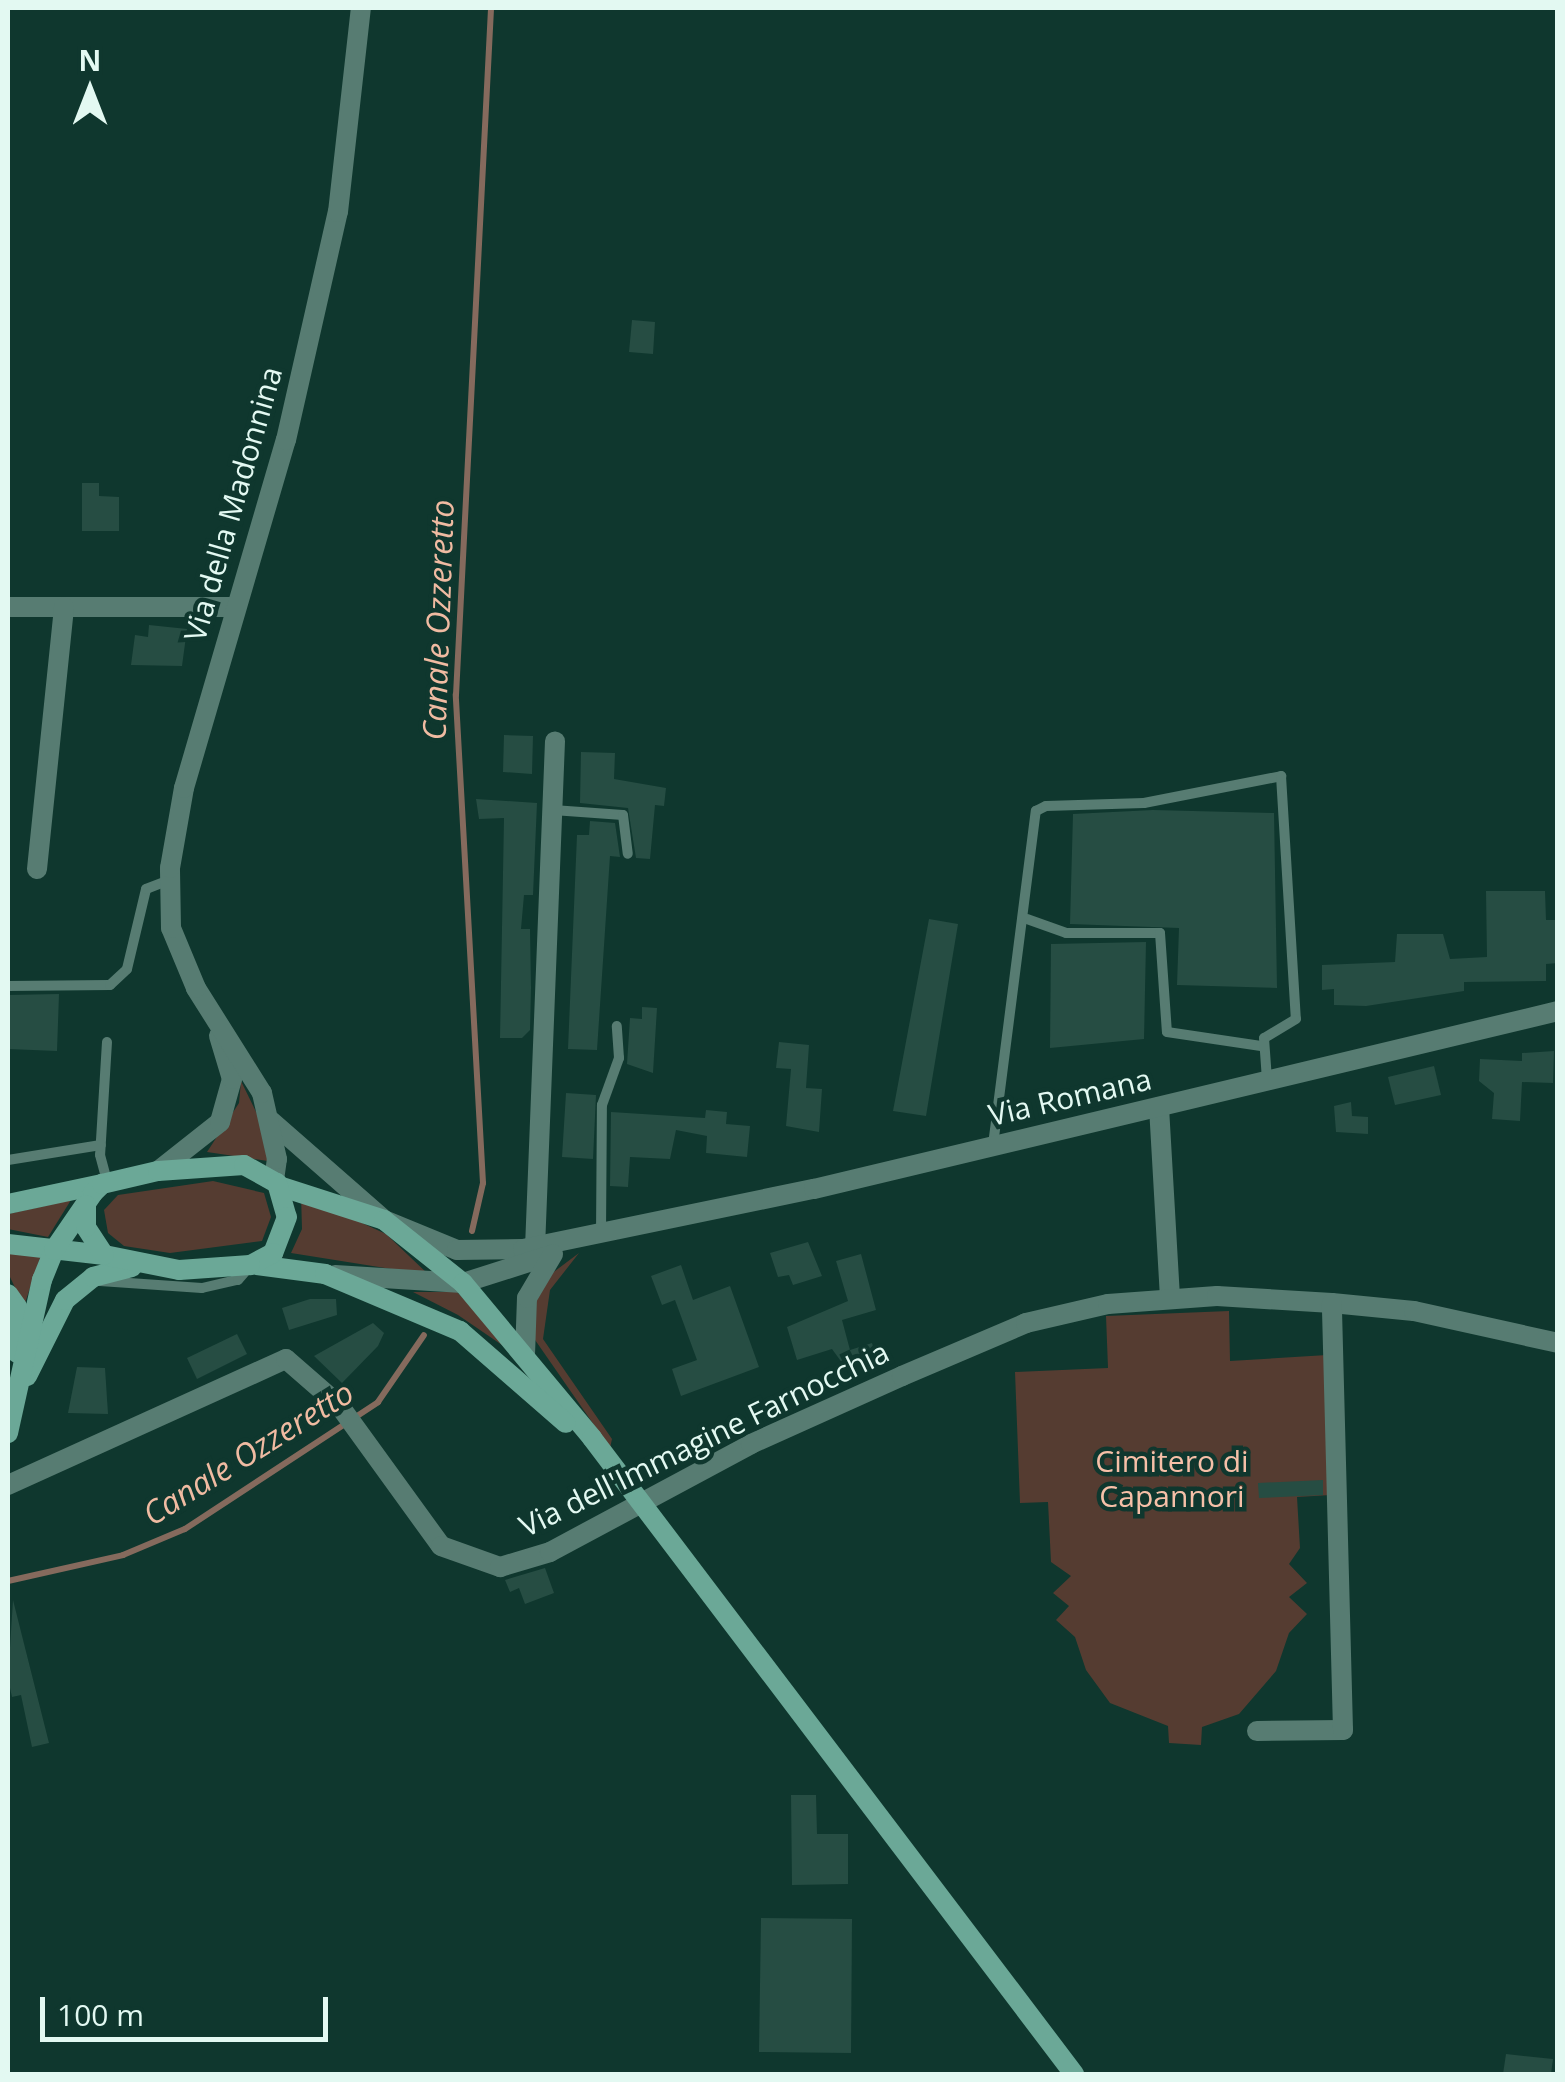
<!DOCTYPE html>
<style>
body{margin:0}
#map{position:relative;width:1565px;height:2082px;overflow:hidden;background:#0f372e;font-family:"Open Sans",sans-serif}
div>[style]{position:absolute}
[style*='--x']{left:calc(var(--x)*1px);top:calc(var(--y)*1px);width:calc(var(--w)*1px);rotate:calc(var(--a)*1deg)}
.green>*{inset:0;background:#553c31}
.stream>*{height:6px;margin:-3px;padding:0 3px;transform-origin:3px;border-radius:3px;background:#856a5d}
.building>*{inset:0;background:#264d43}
.service>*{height:10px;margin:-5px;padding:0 5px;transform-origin:5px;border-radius:5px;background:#577c72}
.minor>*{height:20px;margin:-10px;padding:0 10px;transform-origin:10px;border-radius:10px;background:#577c72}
.tertiary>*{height:20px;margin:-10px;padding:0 10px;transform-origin:10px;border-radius:10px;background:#577c72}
.secondary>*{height:20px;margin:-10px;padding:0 10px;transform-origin:10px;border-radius:10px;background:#6ba897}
span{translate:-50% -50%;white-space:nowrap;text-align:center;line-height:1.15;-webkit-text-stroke:9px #0f372e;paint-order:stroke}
.street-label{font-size:30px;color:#e3f9f2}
.park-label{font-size:30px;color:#f6c0a8}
.water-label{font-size:32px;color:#f0bba2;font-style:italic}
.frame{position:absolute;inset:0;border:10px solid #e3f9f2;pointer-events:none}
.north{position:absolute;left:40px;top:40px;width:100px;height:100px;-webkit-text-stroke:8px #0f372e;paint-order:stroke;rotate:0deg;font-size:28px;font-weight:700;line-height:40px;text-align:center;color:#e3f9f2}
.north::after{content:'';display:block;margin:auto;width:35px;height:45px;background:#e3f9f2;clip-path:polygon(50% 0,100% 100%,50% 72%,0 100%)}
.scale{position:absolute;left:40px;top:1997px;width:288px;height:45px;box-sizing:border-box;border:5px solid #e3f9f2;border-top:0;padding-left:12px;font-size:30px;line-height:35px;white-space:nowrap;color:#e3f9f2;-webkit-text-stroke:8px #0f372e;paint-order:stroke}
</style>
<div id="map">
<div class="green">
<div style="clip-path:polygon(241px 1081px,261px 1122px,268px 1161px,207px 1152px,239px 1103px)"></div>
<div style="clip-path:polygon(213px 1181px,264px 1193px,271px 1217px,262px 1241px,170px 1253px,124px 1246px,108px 1233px,104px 1210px,118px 1195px)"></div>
<div style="clip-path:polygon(301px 1195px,386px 1234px,429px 1275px,291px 1253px,302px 1229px)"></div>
<div style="clip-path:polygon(71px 1200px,48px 1237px,8px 1229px,8px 1214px)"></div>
<div style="clip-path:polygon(8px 1253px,41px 1255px,24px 1306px,8px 1273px)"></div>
<div style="clip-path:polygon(579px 1253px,550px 1290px,543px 1339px,612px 1439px,610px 1448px,533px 1337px,534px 1306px,547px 1277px)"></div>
<div style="clip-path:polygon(413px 1292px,457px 1292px,518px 1356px,458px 1315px)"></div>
<div style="clip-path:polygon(1229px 1311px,1230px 1361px,1327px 1355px,1331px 1495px,1297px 1497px,1300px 1548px,1289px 1564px,1307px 1583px,1289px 1597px,1307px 1614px,1289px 1633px,1276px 1671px,1239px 1714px,1202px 1727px,1201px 1745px,1169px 1743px,1168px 1726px,1110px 1703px,1086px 1670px,1075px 1637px,1056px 1620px,1069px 1606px,1053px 1593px,1071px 1576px,1051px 1562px,1048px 1502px,1020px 1503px,1015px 1372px,1108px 1368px,1106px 1316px)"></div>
</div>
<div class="stream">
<div style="--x:472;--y:1231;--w:49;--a:-77.1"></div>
<div style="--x:483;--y:1183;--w:489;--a:-93.2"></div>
<div style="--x:456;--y:695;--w:688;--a:-87.08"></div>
<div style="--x:8;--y:1581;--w:118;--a:-12.7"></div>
<div style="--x:123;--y:1555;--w:67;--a:-22.8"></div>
<div style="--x:185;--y:1529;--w:231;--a:-33.3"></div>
<div style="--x:378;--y:1402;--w:81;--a:-55.5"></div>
</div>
<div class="building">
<div style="clip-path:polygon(632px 320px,655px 322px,653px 354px,629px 352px)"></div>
<div style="clip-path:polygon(82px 483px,99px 483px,99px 496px,119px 497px,119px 531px,82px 531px)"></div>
<div style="clip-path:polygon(149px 625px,187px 629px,182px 666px,131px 665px,135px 635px,148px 637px)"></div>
<div style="clip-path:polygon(504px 735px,533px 736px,532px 774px,503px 772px)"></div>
<div style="clip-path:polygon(581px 752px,615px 753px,614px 779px,666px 788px,664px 806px,655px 805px,650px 859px,636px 858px,628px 808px,580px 803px)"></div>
<div style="clip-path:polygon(476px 799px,537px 803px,533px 895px,524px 895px,521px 929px,530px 929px,531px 988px,530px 1030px,522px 1038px,500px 1038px,504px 818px,479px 819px)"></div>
<div style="clip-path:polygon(1153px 810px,1274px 813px,1277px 988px,1177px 985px,1179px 928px,1070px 924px,1073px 814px)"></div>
<div style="clip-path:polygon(590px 821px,615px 823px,620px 857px,610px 856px,597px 1050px,568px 1049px,577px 835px,589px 835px)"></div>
<div style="clip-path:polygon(1486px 891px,1545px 891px,1546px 920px,1558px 920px,1558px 963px,1546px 964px,1546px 981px,1464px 982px,1464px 991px,1366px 1006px,1334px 1005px,1334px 989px,1322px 990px,1322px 965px,1395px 962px,1397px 934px,1443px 934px,1450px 959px,1487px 957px)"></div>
<div style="clip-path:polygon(929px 919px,958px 924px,926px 1116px,893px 1111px)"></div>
<div style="clip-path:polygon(1146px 942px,1144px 1039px,1050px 1048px,1051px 944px)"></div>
<div style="clip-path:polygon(59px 994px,57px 1051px,8px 1049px,8px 995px)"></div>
<div style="clip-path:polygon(642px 1007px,657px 1008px,653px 1073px,627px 1064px,630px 1018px,642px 1019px)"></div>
<div style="clip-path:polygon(779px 1042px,809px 1045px,806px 1088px,822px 1089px,819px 1132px,786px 1126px,791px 1069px,776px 1068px)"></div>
<div style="clip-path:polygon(1554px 1051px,1553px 1083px,1522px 1082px,1520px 1121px,1492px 1119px,1494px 1093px,1479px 1081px,1480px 1059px,1522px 1061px,1522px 1053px)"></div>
<div style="clip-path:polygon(1434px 1066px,1441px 1095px,1395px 1105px,1388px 1077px)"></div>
<div style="clip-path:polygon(566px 1093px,596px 1095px,593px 1159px,562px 1157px)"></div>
<div style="clip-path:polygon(1351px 1102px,1352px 1116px,1368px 1117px,1368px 1134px,1336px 1132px,1334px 1106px)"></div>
<div style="clip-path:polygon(706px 1110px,727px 1112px,726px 1124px,750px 1126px,747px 1157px,706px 1153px,707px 1136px,676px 1130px,670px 1159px,630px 1157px,628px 1187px,610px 1186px,611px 1112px,705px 1118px)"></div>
<div style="clip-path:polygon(808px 1242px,822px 1276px,793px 1285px,789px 1275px,778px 1277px,770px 1253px)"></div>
<div style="clip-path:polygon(861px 1254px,876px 1310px,842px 1320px,850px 1350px,872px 1343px,879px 1367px,848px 1371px,832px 1349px,797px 1360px,787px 1327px,848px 1301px,836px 1261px)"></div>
<div style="clip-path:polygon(681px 1265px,693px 1300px,730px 1286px,759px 1367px,681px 1396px,672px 1369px,697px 1360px,675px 1300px,662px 1305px,651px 1276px)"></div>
<div style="clip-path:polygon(310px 1299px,336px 1299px,337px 1315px,289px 1330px,282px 1308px)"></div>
<div style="clip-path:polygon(373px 1323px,384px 1333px,378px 1346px,342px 1383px,314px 1356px)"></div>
<div style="clip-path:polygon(237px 1334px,247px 1354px,197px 1379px,187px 1358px)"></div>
<div style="clip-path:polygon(77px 1367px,105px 1368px,108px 1414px,68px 1413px)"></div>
<div style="clip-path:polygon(1323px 1480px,1323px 1495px,1259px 1498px,1258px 1483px)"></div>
<div style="clip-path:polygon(545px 1568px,554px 1593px,525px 1604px,519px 1588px,510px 1592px,505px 1580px)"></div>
<div style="clip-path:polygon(13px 1600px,49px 1743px,32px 1747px,21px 1695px,12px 1697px,8px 1679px)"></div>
<div style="clip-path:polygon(791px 1795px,816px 1795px,817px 1834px,848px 1834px,848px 1884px,792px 1885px)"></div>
<div style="clip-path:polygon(761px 1918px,852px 1919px,851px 2053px,759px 2052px)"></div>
<div style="clip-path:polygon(1506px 2054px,1553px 2059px,1551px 2074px,1503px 2074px)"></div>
</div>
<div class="service">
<div style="--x:553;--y:810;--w:70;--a:4.1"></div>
<div style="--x:623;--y:815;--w:39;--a:83"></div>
<div style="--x:1027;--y:919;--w:41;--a:19.7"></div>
<div style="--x:1066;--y:933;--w:94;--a:0"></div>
<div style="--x:1160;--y:933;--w:99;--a:86"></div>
<div style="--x:1167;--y:1032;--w:95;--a:8.5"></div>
<div style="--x:8;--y:986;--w:102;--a:-0.6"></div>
<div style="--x:110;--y:985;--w:23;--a:-43"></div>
<div style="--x:127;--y:969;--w:82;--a:-76.6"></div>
<div style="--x:146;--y:889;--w:26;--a:-21"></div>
<div style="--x:107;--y:1042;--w:113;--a:93.5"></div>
<div style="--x:100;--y:1155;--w:28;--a:75"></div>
<div style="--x:993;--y:1145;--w:337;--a:-82.7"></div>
<div style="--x:1036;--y:811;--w:11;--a:-27"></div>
<div style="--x:1046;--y:806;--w:98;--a:-1.8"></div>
<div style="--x:1144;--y:803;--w:140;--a:-11.1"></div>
<div style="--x:1281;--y:776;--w:243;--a:86.5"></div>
<div style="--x:1296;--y:1019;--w:37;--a:149"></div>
<div style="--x:1264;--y:1038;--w:42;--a:85.9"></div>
<div style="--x:8;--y:1160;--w:94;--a:-9.2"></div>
<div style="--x:601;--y:1235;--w:130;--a:-89.6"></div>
<div style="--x:602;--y:1105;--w:50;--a:-70.1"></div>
<div style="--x:619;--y:1058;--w:32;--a:-94"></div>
<div style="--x:100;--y:1281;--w:102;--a:3.9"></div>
<div style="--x:202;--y:1288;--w:37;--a:-13"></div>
<div style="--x:238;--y:1280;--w:18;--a:-49"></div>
</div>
<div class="minor">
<div style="--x:8;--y:607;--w:227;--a:0"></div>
<div style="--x:37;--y:869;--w:263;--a:-84.1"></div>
<div style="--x:1159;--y:1107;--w:191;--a:86.7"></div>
<div style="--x:535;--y:1248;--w:507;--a:-87.74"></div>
<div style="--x:8;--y:1485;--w:305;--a:-24.4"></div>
<div style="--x:286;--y:1359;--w:70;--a:41"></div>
<div style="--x:339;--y:1405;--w:174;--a:54.1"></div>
<div style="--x:441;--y:1546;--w:63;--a:19.6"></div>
<div style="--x:500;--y:1567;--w:52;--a:-16.7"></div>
<div style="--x:550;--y:1552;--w:228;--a:-28.2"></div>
<div style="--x:751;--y:1444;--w:166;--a:-24.2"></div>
<div style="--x:902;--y:1376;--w:135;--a:-23.1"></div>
<div style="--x:1026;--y:1323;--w:84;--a:-13"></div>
<div style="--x:1108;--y:1304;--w:109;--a:-4.2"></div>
<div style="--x:1217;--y:1296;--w:115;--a:3.5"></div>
<div style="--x:1332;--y:1303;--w:82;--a:5.6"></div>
<div style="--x:1414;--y:1311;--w:148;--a:12.5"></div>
<div style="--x:1257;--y:1731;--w:86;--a:-0.7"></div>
<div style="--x:1343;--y:1730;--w:427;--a:-91.5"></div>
</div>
<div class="tertiary">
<div style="--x:271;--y:1121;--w:150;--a:41.2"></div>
<div style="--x:384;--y:1220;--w:79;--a:22.3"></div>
<div style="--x:457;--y:1250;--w:66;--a:-0.9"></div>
<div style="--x:523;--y:1249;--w:297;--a:-11.7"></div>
<div style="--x:814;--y:1189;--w:765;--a:-13.45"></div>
<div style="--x:158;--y:1171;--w:79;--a:-38.3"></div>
<div style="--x:220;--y:1122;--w:45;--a:-74.4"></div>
<div style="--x:232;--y:1079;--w:45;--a:-106.8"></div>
<div style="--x:274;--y:1180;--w:21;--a:-82"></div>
<div style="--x:277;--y:1159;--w:68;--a:-102.8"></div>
<div style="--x:262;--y:1093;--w:124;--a:-122.2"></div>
<div style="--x:196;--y:988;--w:65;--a:-112.6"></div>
<div style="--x:171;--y:928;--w:60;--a:-91"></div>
<div style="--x:170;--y:868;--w:81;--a:-80.1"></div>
<div style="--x:184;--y:788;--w:363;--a:-73.7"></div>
<div style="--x:286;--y:440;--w:234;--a:-77.2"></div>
<div style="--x:338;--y:212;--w:205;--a:-83.6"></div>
<div style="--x:335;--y:1275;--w:128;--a:3.6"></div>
<div style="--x:463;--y:1283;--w:92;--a:-17.7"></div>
<div style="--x:525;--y:1355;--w:57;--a:-88"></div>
<div style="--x:527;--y:1298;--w:51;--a:-59.4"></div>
</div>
<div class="secondary">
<div style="--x:279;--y:1186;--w:110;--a:17.9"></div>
<div style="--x:384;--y:1220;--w:101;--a:38.6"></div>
<div style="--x:463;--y:1283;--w:202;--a:50.2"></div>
<div style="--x:592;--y:1438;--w:798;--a:52.84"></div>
<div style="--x:8;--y:1204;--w:96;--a:-12"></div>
<div style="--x:8;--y:1244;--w:97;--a:6.5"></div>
<div style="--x:257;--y:1265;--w:69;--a:7.5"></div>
<div style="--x:325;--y:1274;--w:147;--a:22.9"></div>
<div style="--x:460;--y:1331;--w:140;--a:41"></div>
<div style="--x:8;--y:1294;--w:16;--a:55"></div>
<div style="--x:17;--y:1307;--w:46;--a:90"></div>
<div style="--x:27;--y:1376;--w:85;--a:-63.4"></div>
<div style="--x:65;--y:1300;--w:36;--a:-39"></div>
<div style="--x:93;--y:1277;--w:40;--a:-14.4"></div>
<div style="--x:8;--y:1433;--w:157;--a:-77.5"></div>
<div style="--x:42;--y:1280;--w:32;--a:-68"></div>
<div style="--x:54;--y:1250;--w:69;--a:-55.6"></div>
<div style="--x:93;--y:1193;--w:13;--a:-45"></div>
<div style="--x:102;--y:1184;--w:57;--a:-13.1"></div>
<div style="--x:158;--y:1171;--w:86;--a:-4"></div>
<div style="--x:244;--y:1165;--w:38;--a:29"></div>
<div style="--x:277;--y:1183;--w:35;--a:74"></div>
<div style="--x:287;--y:1217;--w:39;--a:111"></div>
<div style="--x:273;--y:1253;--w:26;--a:152"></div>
<div style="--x:250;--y:1265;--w:71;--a:176"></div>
<div style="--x:179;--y:1270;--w:76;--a:-168.7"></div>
<div style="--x:104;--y:1255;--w:33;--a:-123"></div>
<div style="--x:86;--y:1227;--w:22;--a:-90"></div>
</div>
<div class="street-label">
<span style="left:233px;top:504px;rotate:-74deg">Via della Madonnina</span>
<span style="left:1070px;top:1097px;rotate:-13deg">Via Romana</span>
<span style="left:704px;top:1439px;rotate:-26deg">Via dell'Immagine Farnocchia</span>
</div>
<div class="park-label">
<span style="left:1172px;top:1478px">Cimitero di<br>Capannori</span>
</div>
<div class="water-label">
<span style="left:438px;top:620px;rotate:-88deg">Canale Ozzeretto</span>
<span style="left:248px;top:1453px;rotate:-32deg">Canale Ozzeretto</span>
</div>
<div class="frame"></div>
<div class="north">N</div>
<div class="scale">100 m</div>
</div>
